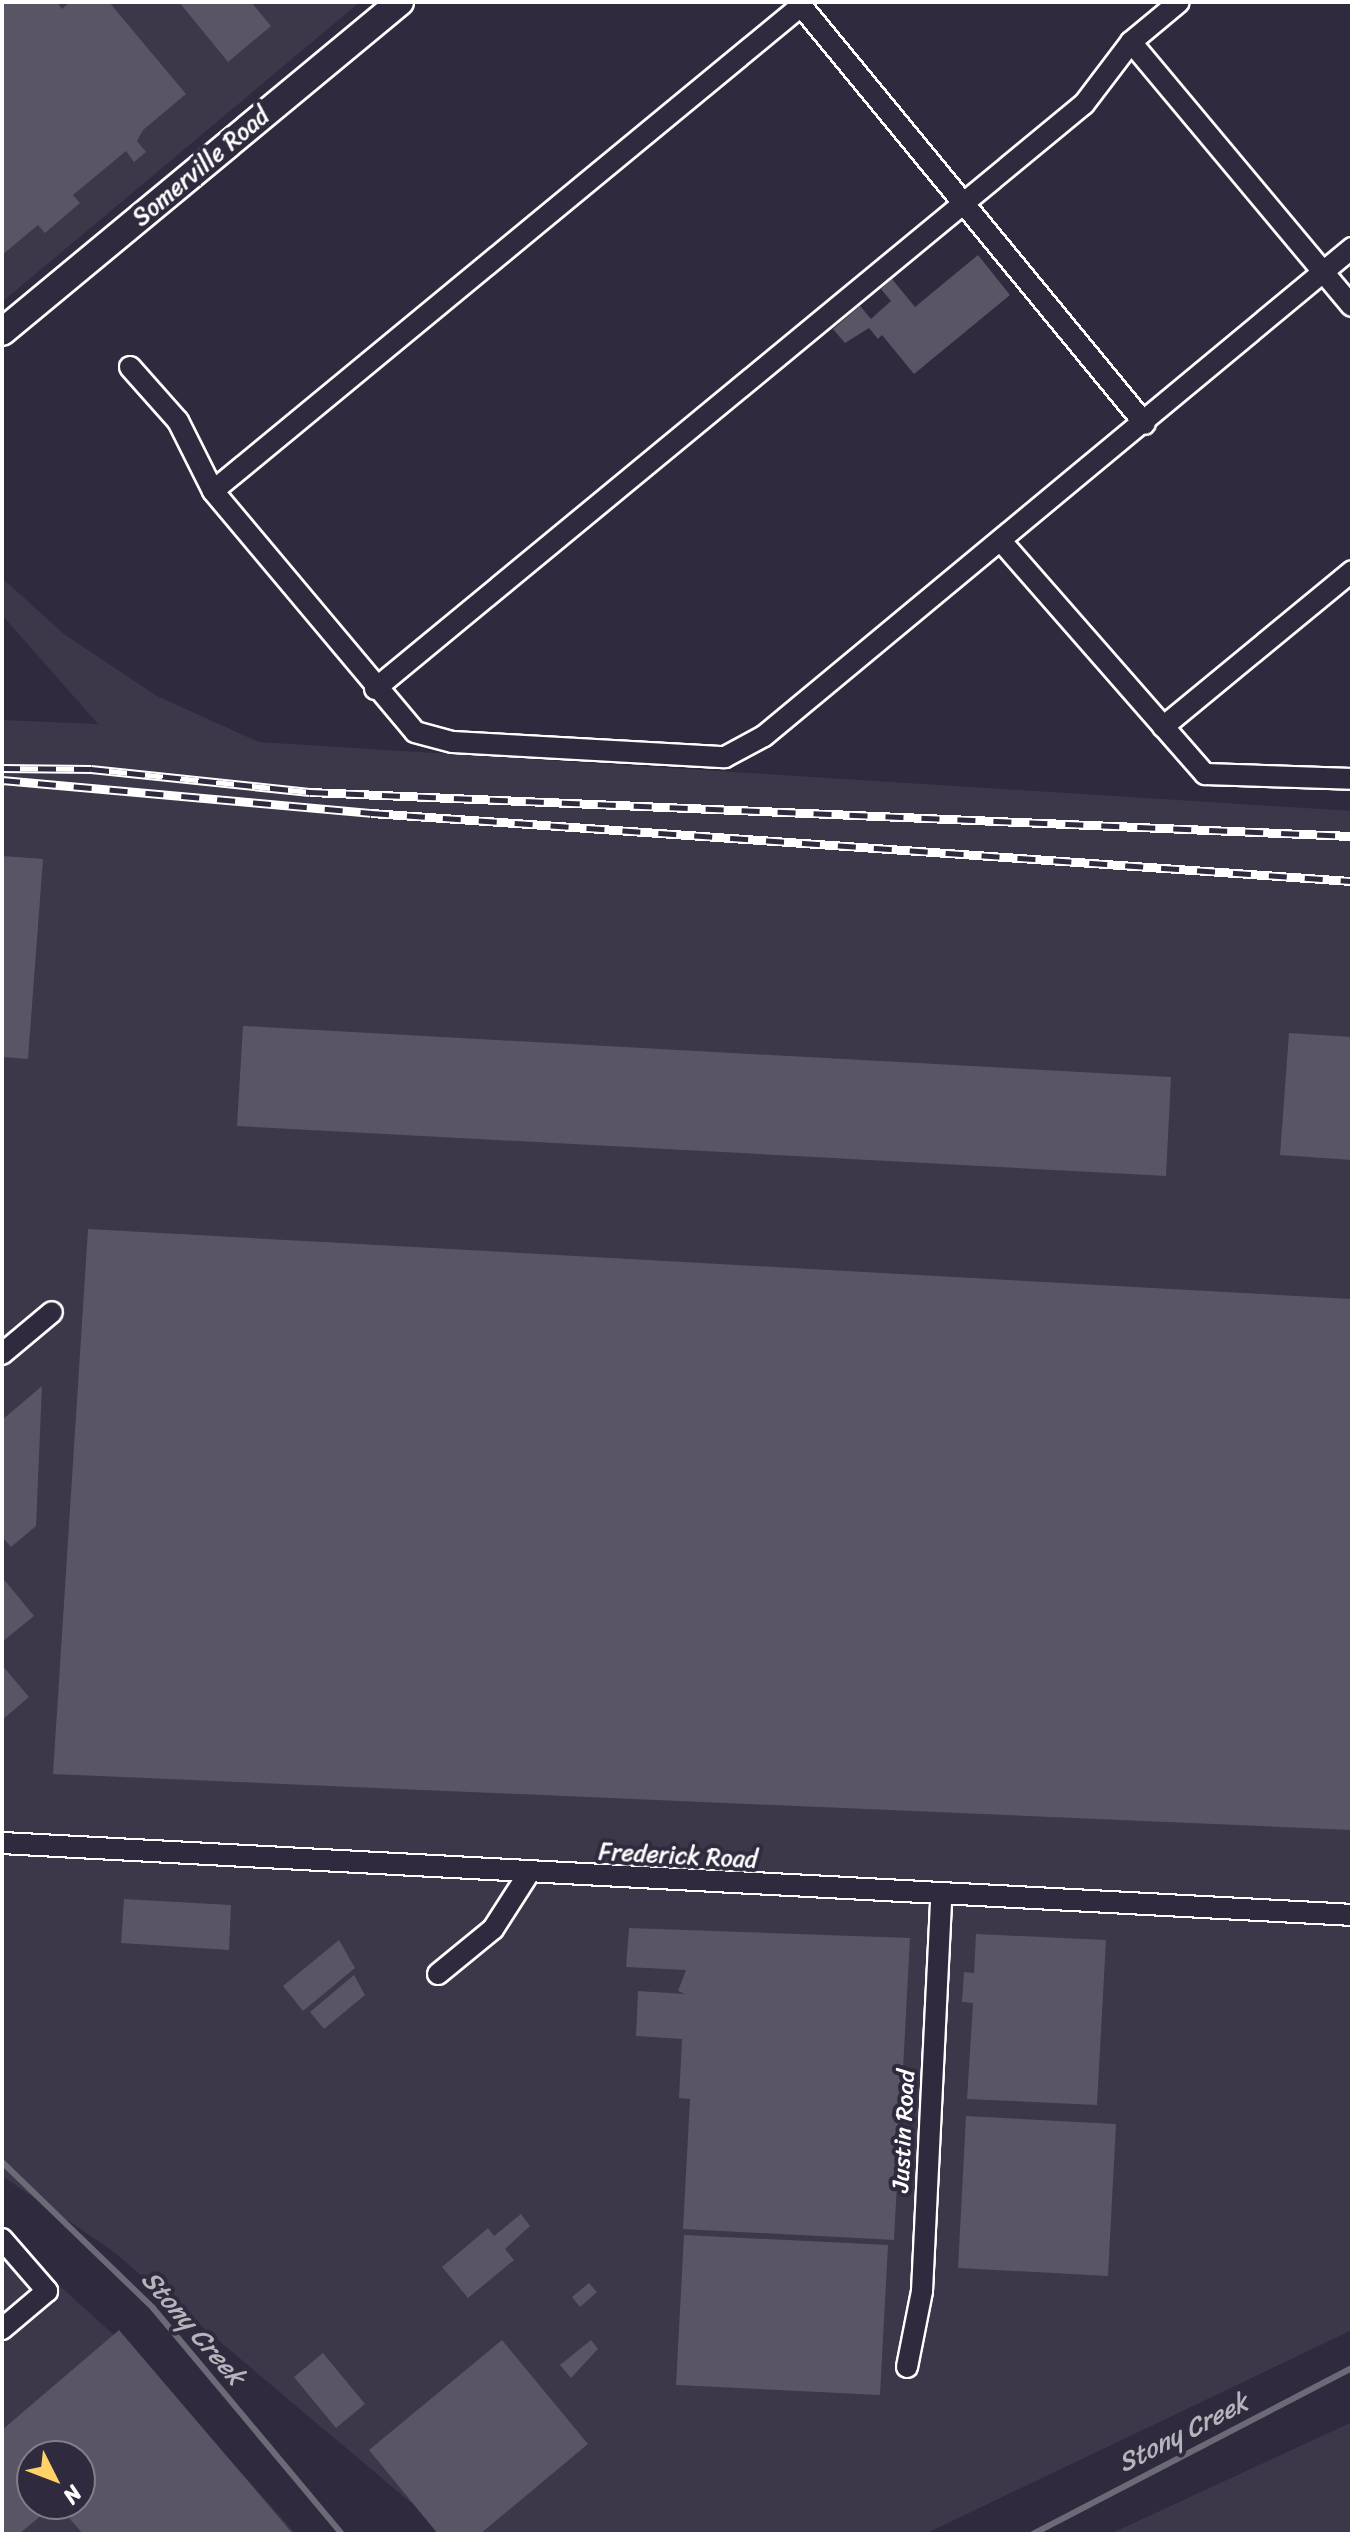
<!DOCTYPE html>
<style>
body{margin:0}
#map{position:relative;width:1354px;height:2536px;overflow:hidden;background:#2f2a3d;font-family:Sriracha,sans-serif}
div>[style]{position:absolute}
[style*='--x']{left:calc(var(--x)*1px);top:calc(var(--y)*1px);width:calc(var(--w)*1px);rotate:calc(var(--a)*1deg)}
.built>*{inset:0;background:#3c3749}
.stream>*{height:6px;margin:-3px;padding:0 3px;transform-origin:3px;border-radius:3px;background:#6d6a77}
.building>*{inset:0;background:#595564}
.roads{filter:drop-shadow(2px 0 #fff) drop-shadow(-2px 0 #fff) drop-shadow(0 2px #fff) drop-shadow(0 -2px #fff)}
.minor>*{height:20px;margin:-10px;padding:0 10px;transform-origin:10px;border-radius:10px;background:#2f2a3d}
.major>*{height:26px;margin:-13px;padding:0 13px;transform-origin:13px;border-radius:13px;background:#2f2a3d}
.rail>*{height:9px;margin-top:-4.5px;transform-origin:0;background:repeating-linear-gradient(90deg,#2f2a3d 0 18px,#fff 0 36px);box-sizing:border-box;border-block:2px solid #fff}
span{translate:-50% -50%;white-space:nowrap;text-align:center;line-height:1.15;-webkit-text-stroke:8px #2f2a3d;paint-order:stroke}
.street-label{font-size:24px;color:#fff}
.water-label{font-size:26px;color:#b6b4bb;font-style:italic}
.frame{position:absolute;inset:0;border:4px solid #fff;pointer-events:none}
.north{position:absolute;left:16px;top:2440px;width:80px;height:80px;box-sizing:border-box;background:#2f2a3d;border:2px solid #827f8b;border-radius:50%;rotate:132deg;font-size:22px;font-weight:700;line-height:32px;text-align:center;color:#fff}
.north::after{content:'';display:block;margin:auto;width:28px;height:36px;background:#ffd166;clip-path:polygon(50% 0,100% 100%,50% 72%,0 100%)}
</style>
<div id="map">
<div class="built">
<div style="clip-path:polygon(2px 2px,360px 2px,2px 302px)"></div>
<div style="clip-path:polygon(2px 578px,64px 634px,157px 696px,259px 742px,1352px 811px,1352px 2330px,925px 2534px,448px 2534px,110px 2249px,2px 2176px,2px 720px,98px 724px,2px 615px)"></div>
<div style="clip-path:polygon(evenodd,2px 2234px,134px 2353px,296px 2534px,2px 2534px,2px 2234px,32px 2456px,80px 2456px,80px 2504px,32px 2504px,32px 2456px)"></div>
<div style="clip-path:polygon(1352px 2422px,1352px 2534px,1110px 2534px)"></div>
</div>
<div class="stream">
<div style="--x:2;--y:2162;--w:210;--a:44"></div>
<div style="--x:153;--y:2308;--w:295;--a:50.1"></div>
<div style="--x:1033;--y:2534;--w:360;--a:-27.5"></div>
</div>
<div class="building">
<div style="clip-path:polygon(2px 2px,57px 2px,62px 9px,70px 2px,109px 2px,186px 94px,143px 130px,137px 141px,146px 152px,134px 162px,126px 151px,73px 195px,80px 203px,45px 233px,38px 225px,2px 255px)"></div>
<div style="clip-path:polygon(179px 2px,251px 2px,271px 26px,228px 62px)"></div>
<div style="clip-path:polygon(978px 255px,1010px 295px,914px 374px,882px 335px,878px 339px,869px 328px,845px 343px,833px 329px,860px 306px,871px 319px,891px 301px,881px 289px,892px 279px,915px 307px)"></div>
<div style="clip-path:polygon(2px 856px,43px 859px,28px 1059px,2px 1057px)"></div>
<div style="clip-path:polygon(243px 1026px,1171px 1077px,1166px 1176px,237px 1126px)"></div>
<div style="clip-path:polygon(1289px 1033px,1352px 1037px,1352px 1160px,1280px 1155px)"></div>
<div style="clip-path:polygon(88px 1229px,1352px 1299px,1352px 1830px,53px 1774px)"></div>
<div style="clip-path:polygon(42px 1386px,36px 1526px,11px 1547px,2px 1537px,2px 1420px)"></div>
<div style="clip-path:polygon(2px 1577px,34px 1616px,2px 1642px)"></div>
<div style="clip-path:polygon(2px 1665px,29px 1697px,2px 1720px)"></div>
<div style="clip-path:polygon(124px 1899px,231px 1905px,229px 1950px,121px 1943px)"></div>
<div style="clip-path:polygon(629px 1928px,910px 1938px,894px 2240px,683px 2229px,690px 2099px,679px 2098px,682px 2039px,636px 2036px,638px 1991px,685px 1994px,678px 1991px,686px 1970px,626px 1967px)"></div>
<div style="clip-path:polygon(976px 1934px,1106px 1940px,1097px 2105px,967px 2099px,973px 2003px,962px 2002px,964px 1972px,974px 1973px)"></div>
<div style="clip-path:polygon(339px 1940px,355px 1968px,303px 2011px,283px 1986px)"></div>
<div style="clip-path:polygon(354px 1975px,365px 1995px,324px 2029px,310px 2012px)"></div>
<div style="clip-path:polygon(966px 2116px,1116px 2124px,1108px 2276px,958px 2268px)"></div>
<div style="clip-path:polygon(521px 2214px,530px 2226px,505px 2249px,514px 2260px,468px 2298px,442px 2267px,488px 2228px,494px 2236px)"></div>
<div style="clip-path:polygon(684px 2235px,888px 2245px,880px 2395px,676px 2385px)"></div>
<div style="clip-path:polygon(589px 2283px,597px 2292px,580px 2307px,572px 2297px)"></div>
<div style="clip-path:polygon(119px 2330px,293px 2534px,83px 2534px,57px 2504px,80px 2504px,80px 2456px,32px 2456px,32px 2504px,55px 2504px,19px 2534px,2px 2534px,2px 2430px)"></div>
<div style="clip-path:polygon(502px 2340px,588px 2444px,480px 2534px,438px 2534px,369px 2450px)"></div>
<div style="clip-path:polygon(591px 2340px,598px 2349px,571px 2378px,560px 2365px)"></div>
<div style="clip-path:polygon(323px 2353px,365px 2404px,336px 2428px,294px 2377px)"></div>
</div>
<div class="roads">
<div class="minor">
<div style="--x:798;--y:2;--w:546;--a:50.57"></div>
<div style="--x:1131;--y:42;--w:344;--a:50.1"></div>
<div style="--x:130;--y:367;--w:72;--a:48.4"></div>
<div style="--x:178;--y:421;--w:78;--a:63.4"></div>
<div style="--x:213;--y:491;--w:314;--a:50"></div>
<div style="--x:415;--y:732;--w:39;--a:15"></div>
<div style="--x:453;--y:742;--w:272;--a:3.2"></div>
<div style="--x:725;--y:757;--w:44;--a:-28.3"></div>
<div style="--x:764;--y:736;--w:764;--a:-39.69"></div>
<div style="--x:213;--y:491;--w:762;--a:-39.52"></div>
<div style="--x:1001;--y:541;--w:310;--a:48.8"></div>
<div style="--x:1205;--y:774;--w:147;--a:1.9"></div>
<div style="--x:375;--y:689;--w:919;--a:-39.53"></div>
<div style="--x:1084;--y:104;--w:78;--a:-52.8"></div>
<div style="--x:1131;--y:42;--w:62;--a:-39.8"></div>
<div style="--x:1163;--y:727;--w:245;--a:-39.5"></div>
<div style="--x:2;--y:1354;--w:65;--a:-40"></div>
<div style="--x:2;--y:1843;--w:1352;--a:3.05"></div>
<div style="--x:438;--y:1974;--w:71;--a:-39.3"></div>
<div style="--x:493;--y:1929;--w:67;--a:-57.3"></div>
<div style="--x:2;--y:2239;--w:69;--a:49.1"></div>
<div style="--x:47;--y:2291;--w:59;--a:139.8"></div>
<div style="--x:907;--y:2367;--w:77;--a:-78.8"></div>
<div style="--x:922;--y:2291;--w:394;--a:-87.2"></div>
</div>
<div class="major">
<div style="--x:2;--y:332;--w:517;--a:-39.66"></div>
</div>
</div>
<div class="rail">
<div style="--x:2;--y:768;--w:89;--a:0.6"></div>
<div style="--x:91;--y:769;--w:220;--a:6"></div>
<div style="--x:310;--y:792;--w:1043;--a:2.42"></div>
<div style="--x:2;--y:780;--w:370;--a:5.1"></div>
<div style="--x:371;--y:813;--w:983;--a:3.97"></div>
</div>
<div class="street-label">
<span style="left:201px;top:167px;rotate:-40deg">Somerville Road</span>
<span style="left:678px;top:1856px;rotate:3deg">Frederick Road</span>
<span style="left:904px;top:2131px;rotate:-87deg">Justin Road</span>
</div>
<div class="water-label">
<span style="left:193px;top:2328px;rotate:49deg">Stony Creek</span>
<span style="left:1183px;top:2433px;rotate:-27deg">Stony Creek</span>
</div>
<div class="frame"></div>
<div class="north">N</div>
</div>
